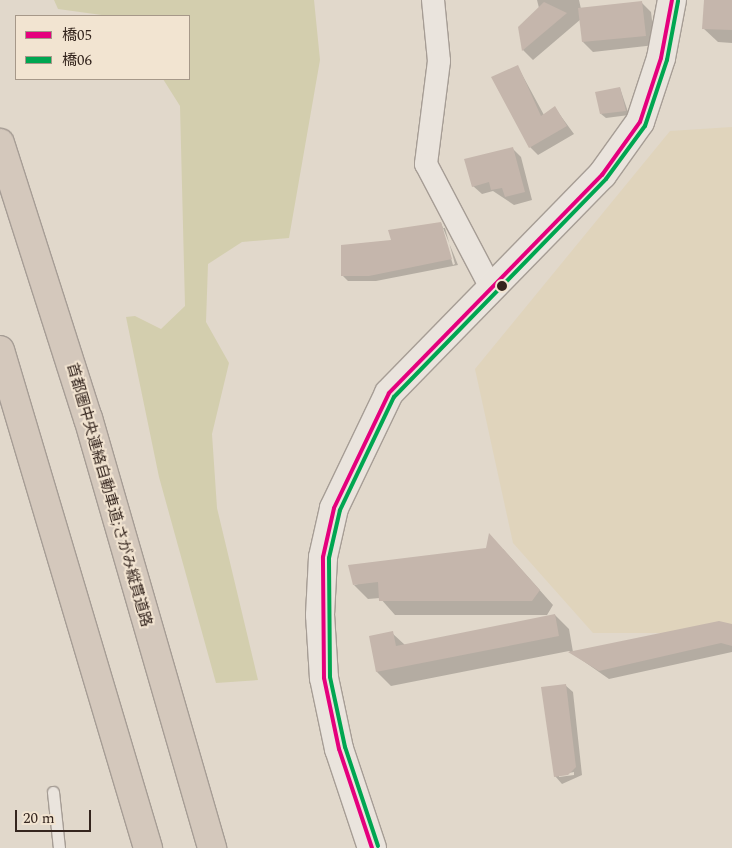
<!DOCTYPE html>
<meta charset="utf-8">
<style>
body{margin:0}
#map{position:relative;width:732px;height:848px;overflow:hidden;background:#e1d8cb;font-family:Spectral,"Noto Sans JP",serif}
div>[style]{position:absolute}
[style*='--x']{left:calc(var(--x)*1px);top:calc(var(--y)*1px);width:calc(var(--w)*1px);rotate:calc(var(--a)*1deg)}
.farmland>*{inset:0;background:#e0d4bc}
.green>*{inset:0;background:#d3ceae}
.shadow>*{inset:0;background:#0003}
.building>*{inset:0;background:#c5b6ac}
.roads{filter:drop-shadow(1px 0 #a69d95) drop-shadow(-1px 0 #a69d95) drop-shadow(0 1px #a69d95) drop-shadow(0 -1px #a69d95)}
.service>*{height:11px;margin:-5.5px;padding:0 5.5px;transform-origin:5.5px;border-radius:5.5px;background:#eae4dd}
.minor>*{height:22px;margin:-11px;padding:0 11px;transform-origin:11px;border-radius:11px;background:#eae4dd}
.secondary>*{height:28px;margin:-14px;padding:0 14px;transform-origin:14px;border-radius:14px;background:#eae4dd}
.motorway>*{height:28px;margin:-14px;padding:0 14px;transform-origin:14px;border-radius:14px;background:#d4c8bc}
.bus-1>*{height:4px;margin:-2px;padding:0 2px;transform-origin:2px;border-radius:2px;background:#e5007d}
.bus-2>*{height:4px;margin:-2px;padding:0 2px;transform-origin:2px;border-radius:2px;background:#00a651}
.dots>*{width:14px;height:14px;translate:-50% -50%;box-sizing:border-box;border:2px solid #f2e4d1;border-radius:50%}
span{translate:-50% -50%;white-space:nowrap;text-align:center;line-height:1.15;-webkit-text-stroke:4px #f2e4d1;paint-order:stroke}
.street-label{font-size:15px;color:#34251e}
.legend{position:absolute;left:15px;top:15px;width:175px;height:65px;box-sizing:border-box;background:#f2e4d1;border:1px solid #a69889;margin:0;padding:6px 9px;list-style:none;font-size:15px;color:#34251e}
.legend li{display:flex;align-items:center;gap:10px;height:25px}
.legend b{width:25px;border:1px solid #a69889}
.scale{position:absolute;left:15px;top:810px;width:76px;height:22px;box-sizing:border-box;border:2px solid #34251e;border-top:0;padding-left:6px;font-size:15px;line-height:18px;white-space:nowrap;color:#34251e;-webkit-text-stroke:4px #f2e4d1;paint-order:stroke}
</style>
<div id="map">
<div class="farmland">
<div style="clip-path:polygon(732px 127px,732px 633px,593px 633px,513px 543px,475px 369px,670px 131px)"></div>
</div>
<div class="green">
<div style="clip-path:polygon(54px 0,314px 0,320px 60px,289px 238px,242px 242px,208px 264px,206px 322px,229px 363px,212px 434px,217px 508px,258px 680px,216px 683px,159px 477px,126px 317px,135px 316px,161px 329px,185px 306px,180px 106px,163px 79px,189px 79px,189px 16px,109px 16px,58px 9px)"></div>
</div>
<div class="shadow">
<div style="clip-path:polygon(537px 0,579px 0,581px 9px,642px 3px,651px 12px,655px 45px,593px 52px,583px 42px,581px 19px,533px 60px,523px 50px,519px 28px,539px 8px)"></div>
<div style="clip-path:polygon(705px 0,732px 0,732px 43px,718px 42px,703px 28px)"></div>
<div style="clip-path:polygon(518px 67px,544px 115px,555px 108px,574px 134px,538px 155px,530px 147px)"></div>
<div style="clip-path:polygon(620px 88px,629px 115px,606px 118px,601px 114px)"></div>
<div style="clip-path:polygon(513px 149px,521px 157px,532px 200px,514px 205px,493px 191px,482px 194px,473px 186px)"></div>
<div style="clip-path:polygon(evenodd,441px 223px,458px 265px,376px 281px,348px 281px,342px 275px,392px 241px,441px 223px,442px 228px,445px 228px,455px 264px,453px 265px,442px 228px)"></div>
<div style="clip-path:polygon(503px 549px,553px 605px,547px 615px,395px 615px,380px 598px,368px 599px,354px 585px)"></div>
<div style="clip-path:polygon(555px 615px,569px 629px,573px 652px,732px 625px,732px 652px,609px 679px,569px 651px,391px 686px,377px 672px,370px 637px,392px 633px,405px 645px)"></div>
<div style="clip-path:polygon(evenodd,565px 685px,573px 692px,582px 775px,562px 784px,555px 776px,565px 685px,574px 772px,574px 775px,559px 777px,559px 775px,574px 772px)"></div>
</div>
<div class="building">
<div style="clip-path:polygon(704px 0,732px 0,732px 30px,702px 29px)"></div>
<div style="clip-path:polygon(642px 1px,646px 36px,582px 42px,578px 8px)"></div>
<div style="clip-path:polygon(544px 2px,567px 13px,522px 51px,518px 27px)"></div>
<div style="clip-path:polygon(518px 65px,541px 116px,555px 106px,567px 126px,529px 148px,491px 77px)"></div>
<div style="clip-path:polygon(620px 87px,626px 111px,600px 114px,595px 92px)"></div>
<div style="clip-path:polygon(513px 147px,525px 192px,505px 197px,502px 188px,491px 190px,489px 182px,472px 187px,464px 159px)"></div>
<div style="clip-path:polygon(441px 222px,452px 259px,369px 276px,341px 276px,341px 245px,391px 240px,388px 230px)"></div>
<div style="clip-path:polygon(489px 533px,540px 590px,532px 601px,379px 601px,378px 582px,353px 585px,348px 565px,486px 548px)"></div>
<div style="clip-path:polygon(555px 614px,559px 636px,376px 672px,369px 636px,393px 631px,396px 646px)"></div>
<div style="clip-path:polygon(719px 621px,732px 624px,732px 646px,721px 643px,599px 671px,568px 652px)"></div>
<div style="clip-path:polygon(566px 684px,576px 767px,568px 775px,554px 777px,541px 687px)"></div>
</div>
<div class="roads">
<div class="service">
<div style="--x:53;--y:792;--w:56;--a:83.9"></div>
</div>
<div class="minor">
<div style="--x:433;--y:0;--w:61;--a:84.4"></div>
<div style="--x:439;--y:61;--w:104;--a:97.2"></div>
<div style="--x:426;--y:164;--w:138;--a:62.3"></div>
</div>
<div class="secondary">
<div style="--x:372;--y:848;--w:104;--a:-108.4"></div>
<div style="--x:339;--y:749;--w:73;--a:-101.9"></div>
<div style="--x:324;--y:678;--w:63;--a:-93.6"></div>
<div style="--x:320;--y:615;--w:58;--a:-87"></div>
<div style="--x:323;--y:557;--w:50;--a:-77.3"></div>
<div style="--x:334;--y:508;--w:127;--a:-64.4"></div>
<div style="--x:389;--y:393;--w:305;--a:-45.7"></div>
<div style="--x:602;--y:175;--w:65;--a:-54.4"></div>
<div style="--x:640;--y:122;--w:67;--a:-71.8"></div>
<div style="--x:661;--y:58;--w:59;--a:-79.3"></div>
</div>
<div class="motorway">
<div style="--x:0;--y:143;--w:289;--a:72.3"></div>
<div style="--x:88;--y:418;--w:448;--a:73.9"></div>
<div style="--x:0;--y:350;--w:520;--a:73.45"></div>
</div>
</div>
<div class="bus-1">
<div style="--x:372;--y:848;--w:104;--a:-108.4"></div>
<div style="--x:339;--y:749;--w:73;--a:-101.9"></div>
<div style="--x:324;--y:678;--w:121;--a:-90.5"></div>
<div style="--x:323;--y:557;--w:50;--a:-77.3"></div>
<div style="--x:334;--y:508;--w:127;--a:-64.4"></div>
<div style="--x:389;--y:393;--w:305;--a:-45.7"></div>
<div style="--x:602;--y:175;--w:65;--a:-54.4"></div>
<div style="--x:640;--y:122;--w:67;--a:-71.8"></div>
<div style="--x:661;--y:58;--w:59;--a:-79.3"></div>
</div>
<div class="bus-2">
<div style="--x:378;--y:846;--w:104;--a:-108.4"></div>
<div style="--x:345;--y:747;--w:72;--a:-102.1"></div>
<div style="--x:330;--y:677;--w:119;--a:-90.5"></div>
<div style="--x:329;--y:558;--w:49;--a:-77.1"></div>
<div style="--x:340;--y:510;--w:125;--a:-64.5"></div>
<div style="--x:394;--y:397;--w:304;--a:-45.8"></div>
<div style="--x:606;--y:179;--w:66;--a:-53.7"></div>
<div style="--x:645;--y:126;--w:70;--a:-71.6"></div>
<div style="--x:667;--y:60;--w:60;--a:-79.4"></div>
</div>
<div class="dots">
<div style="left:502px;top:286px;background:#34251e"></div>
</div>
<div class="street-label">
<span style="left:109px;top:495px;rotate:74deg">首都圏中央連絡自動車道;さがみ縦貫道路</span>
</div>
<ul class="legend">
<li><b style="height:6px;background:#e5007d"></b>橋05</li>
<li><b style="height:6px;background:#00a651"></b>橋06</li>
</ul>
<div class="scale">20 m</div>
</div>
